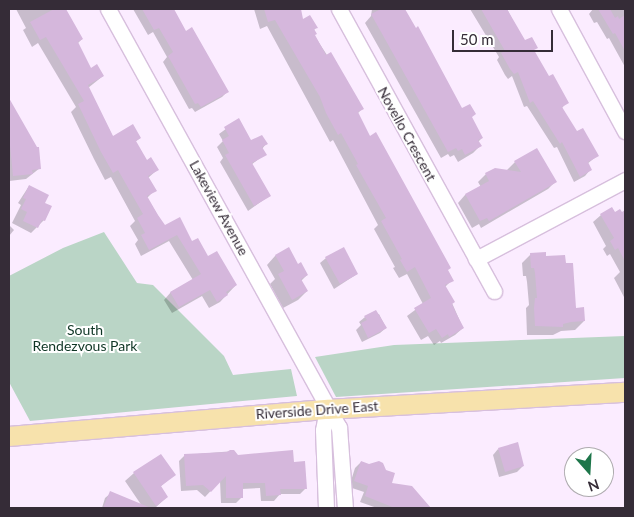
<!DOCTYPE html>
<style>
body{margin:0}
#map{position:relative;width:634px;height:517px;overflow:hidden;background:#fbecff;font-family:Lato,sans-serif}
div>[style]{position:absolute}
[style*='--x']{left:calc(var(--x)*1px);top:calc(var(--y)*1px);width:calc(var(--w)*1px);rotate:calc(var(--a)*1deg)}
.green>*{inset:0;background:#bad5c6}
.shadow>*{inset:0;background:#0003}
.building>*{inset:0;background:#d5b7dc}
.roads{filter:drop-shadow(1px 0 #d7bfdd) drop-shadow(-1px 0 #d7bfdd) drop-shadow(0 1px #d7bfdd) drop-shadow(0 -1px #d7bfdd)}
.minor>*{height:15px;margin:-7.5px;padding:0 7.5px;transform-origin:7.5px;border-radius:7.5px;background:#fff}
.major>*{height:19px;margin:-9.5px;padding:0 9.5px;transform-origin:9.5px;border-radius:9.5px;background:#f7e2ac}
span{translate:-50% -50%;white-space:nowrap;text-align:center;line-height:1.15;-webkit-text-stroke:4px #fff;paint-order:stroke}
.street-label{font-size:14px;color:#352c37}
.park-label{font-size:14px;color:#0f3625}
.frame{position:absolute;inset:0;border:10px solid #352c37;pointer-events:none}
.north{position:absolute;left:564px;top:447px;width:50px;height:50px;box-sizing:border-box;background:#fff;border:1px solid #aeabaf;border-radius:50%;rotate:161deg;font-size:14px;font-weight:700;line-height:20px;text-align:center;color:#352c37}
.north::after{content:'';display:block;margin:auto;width:18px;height:22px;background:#1e764a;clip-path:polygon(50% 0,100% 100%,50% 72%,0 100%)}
.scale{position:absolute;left:452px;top:30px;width:101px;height:22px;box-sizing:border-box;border:2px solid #352c37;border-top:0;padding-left:6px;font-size:15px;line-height:18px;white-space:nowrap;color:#352c37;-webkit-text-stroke:4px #fff;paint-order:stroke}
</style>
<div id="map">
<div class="green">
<div style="clip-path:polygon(104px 232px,137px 283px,153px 285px,224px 356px,233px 375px,291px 369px,297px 396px,30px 421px,9px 382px,9px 276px,63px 248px)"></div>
<div style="clip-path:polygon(625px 336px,625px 378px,336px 397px,315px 357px,394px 345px)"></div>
</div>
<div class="shadow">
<div style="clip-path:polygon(16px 9px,65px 9px,82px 39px,77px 44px,91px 69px,103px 76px,88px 88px,113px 137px,140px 138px,135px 142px,147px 161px,157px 170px,148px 178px,155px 190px,147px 198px,165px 227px,192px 242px,236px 285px,220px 302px,209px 308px,202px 296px,172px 313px,164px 300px,171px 292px,193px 280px,169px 241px,141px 256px,135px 244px,138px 240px,130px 226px,135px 221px,111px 177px,105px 180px,94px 159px,71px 112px,76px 107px,38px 43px,32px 47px,23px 30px,26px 28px)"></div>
<div style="clip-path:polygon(133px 9px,169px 9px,227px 92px,222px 97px,195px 112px,192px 108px,189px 109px,163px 62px,167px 57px,153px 32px,148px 35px)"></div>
<div style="clip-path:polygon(254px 9px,298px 9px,302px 21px,316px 28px,314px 30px,314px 35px,362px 109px,357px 114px,370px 137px,452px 280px,445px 287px,463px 328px,455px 335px,441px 343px,440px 341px,434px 345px,428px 336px,421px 340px,407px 316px,423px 304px,407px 274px,399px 278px,393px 268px,395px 267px,374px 229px,378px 225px,333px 140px,330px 142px,267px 26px,260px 29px)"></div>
<div style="clip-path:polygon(372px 9px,404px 9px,461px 110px,471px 118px,482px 138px,478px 142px,480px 146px,473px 153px,458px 162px,454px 155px,450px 157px,448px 154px,441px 158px,365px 23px,371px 16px)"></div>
<div style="clip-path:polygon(470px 9px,507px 9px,524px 42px,533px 50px,548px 78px,567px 102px,562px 108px,577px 133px,597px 156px,587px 164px,590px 170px,585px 176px,574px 182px,557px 147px,554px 148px,527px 106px,524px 107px,512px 76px,508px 79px,505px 75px,497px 60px,499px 57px)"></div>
<div style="clip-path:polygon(593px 9px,625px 9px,625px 67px,609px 38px,607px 39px,597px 22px,594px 23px,589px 14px)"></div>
<div style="clip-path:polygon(9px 100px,36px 148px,40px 168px,26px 179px,9px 181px)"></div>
<div style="clip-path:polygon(238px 120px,250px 141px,266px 144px,262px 149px,265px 154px,251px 165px,269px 196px,248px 211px,220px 162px,223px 158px,217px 147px,223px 141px,219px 134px)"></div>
<div style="clip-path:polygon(515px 162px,555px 182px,548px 189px,481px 228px,479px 224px,472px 228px,458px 203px,465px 195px,481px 187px,478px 182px,486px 174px,506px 171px)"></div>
<div style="clip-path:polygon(29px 186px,43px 203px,44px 220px,31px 233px,12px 223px,21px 205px,18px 203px)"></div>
<div style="clip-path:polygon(625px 212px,625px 299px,614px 278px,620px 272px,610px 254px,607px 256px,603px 249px,606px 246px,593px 222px,601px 215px)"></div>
<div style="clip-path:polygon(9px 225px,14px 230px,9px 236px)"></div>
<div style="clip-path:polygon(288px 249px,297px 266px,307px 275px,301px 281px,307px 291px,298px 300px,283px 308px,270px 284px,275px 279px,267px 265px,275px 256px)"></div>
<div style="clip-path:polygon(531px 254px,545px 257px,584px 321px,575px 330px,561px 331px,553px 335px,527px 335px,526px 308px,529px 305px,527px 282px,526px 276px,523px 276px,522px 263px)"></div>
<div style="clip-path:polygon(326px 258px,357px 274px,334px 289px,320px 263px)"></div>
<div style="clip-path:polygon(379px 314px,386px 328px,380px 333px,362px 342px,356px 330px,361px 325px,359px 322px,365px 317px)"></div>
<div style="clip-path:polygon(498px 449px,523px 466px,517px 472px,499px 477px,493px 455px)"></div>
<div style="clip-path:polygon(234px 451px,238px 456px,293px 463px,306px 488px,300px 494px,280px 494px,274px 501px,261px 501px,260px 488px,242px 489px,242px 497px,236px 503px,221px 503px,220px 481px,205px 497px,197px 490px,181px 491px,179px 461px,185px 455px)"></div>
<div style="clip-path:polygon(361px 462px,390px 484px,412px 487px,429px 508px,377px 508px,360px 502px,364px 492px,349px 487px,355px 468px)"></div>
<div style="clip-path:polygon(134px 473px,174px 475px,160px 487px,167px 497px,155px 508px,102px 508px,105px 498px,111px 493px,142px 506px,125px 481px)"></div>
</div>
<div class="building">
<div style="clip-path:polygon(54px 9px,66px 9px,83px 39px,78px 42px,91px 68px,97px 64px,104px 76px,88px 85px,113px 136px,133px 124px,141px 138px,136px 141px,147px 160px,151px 157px,159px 170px,148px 176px,157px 191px,147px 196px,158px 215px,165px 225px,180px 217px,192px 241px,198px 238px,208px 256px,217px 251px,237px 285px,226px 292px,228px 295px,217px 302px,210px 290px,179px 307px,170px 292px,201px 274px,177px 235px,149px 250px,141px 235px,145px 233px,137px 218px,143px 214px,118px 170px,113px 173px,101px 152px,78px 104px,84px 101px,46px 37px,40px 40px,30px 22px)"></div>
<div style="clip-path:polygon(142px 9px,174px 9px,186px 31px,192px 27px,229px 92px,201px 107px,198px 103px,195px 104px,168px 56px,173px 52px,159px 28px,154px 30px)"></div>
<div style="clip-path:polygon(264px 9px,301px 9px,303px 19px,310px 15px,318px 28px,314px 29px,317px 34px,315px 35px,326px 55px,331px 52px,364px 109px,358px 112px,370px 136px,376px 132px,451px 268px,448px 270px,454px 281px,445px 285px,455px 302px,452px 304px,456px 313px,464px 328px,449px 337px,448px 334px,442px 338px,436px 329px,429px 333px,414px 308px,431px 298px,415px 267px,407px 272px,400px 260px,402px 259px,381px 221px,386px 218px,356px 165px,358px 164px,341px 133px,338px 135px,326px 113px,320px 97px,275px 20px,268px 22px)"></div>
<div style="clip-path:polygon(381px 9px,405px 9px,416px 28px,418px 26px,462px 108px,470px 104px,476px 114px,472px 117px,483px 138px,478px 140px,482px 146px,465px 155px,462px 149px,458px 151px,456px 148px,448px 152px,371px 14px)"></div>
<div style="clip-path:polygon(481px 9px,507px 9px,525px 40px,532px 37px,538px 48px,534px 50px,549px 76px,553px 74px,569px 103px,562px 107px,577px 131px,583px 128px,599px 156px,588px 162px,592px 170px,580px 177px,562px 142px,560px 144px,533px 101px,530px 103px,518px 72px,514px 74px,510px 69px,501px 53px,505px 51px)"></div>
<div style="clip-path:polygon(598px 9px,610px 9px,615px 18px,618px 16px,619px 19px,625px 15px,625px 51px,615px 33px,613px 34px)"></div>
<div style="clip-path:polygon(9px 98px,37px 147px,39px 147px,41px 169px,32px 170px,33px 174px,13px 176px,9px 135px)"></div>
<div style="clip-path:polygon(239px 118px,251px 140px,262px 135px,268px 144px,262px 147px,267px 155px,252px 163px,271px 196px,254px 206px,225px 155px,229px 153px,222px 140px,229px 136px,224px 127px)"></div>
<div style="clip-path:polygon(537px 148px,557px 182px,489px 221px,487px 218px,480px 221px,465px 194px,489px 181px,485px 173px,495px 168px,521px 172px,514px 161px)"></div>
<div style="clip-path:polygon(29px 185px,49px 195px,45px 203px,52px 206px,45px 221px,42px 220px,38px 228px,23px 221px,27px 212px,21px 209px,26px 199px,23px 198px)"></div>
<div style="clip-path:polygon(612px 207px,615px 212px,620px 209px,622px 212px,625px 210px,625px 261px,618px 248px,615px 250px,610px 241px,614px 238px,600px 214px)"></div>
<div style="clip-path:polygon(289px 247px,298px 264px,301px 262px,308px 275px,301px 279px,308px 291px,292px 300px,278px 274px,284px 271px,275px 255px)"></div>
<div style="clip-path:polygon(344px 247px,358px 274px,340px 284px,325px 257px)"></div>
<div style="clip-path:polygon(546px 252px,546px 256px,565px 255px,566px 263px,573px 263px,576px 308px,584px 307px,585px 321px,571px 322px,563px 324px,563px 327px,535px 326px,534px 308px,535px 298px,537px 298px,535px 273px,534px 268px,531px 268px,530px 253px)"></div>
<div style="clip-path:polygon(376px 310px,387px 328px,368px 338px,361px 323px,367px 320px,364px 316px)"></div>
<div style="clip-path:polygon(518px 442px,524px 466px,505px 472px,498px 448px)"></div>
<div style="clip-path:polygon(230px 450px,234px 450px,238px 455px,293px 450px,294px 462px,305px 461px,307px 489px,280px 489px,281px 495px,266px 496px,265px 483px,243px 483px,243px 498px,226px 498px,226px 476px,211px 492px,203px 485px,186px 486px,184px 454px,227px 452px)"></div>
<div style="clip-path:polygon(161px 454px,176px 475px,161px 486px,168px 497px,156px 506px,133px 472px)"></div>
<div style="clip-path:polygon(361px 461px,369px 464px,379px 461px,383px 463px,386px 470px,395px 473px,392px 483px,412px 486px,431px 508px,395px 508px,365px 496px,368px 486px,354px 481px)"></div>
<div style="clip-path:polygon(110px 491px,151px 508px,103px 508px)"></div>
</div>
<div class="roads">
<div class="minor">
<div style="--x:108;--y:9;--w:478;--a:61.1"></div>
<div style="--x:339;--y:427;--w:81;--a:85.8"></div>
<div style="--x:339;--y:9;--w:322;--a:61.2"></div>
<div style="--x:559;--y:9;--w:139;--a:61.6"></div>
<div style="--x:476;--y:259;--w:169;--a:-27.9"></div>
<div style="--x:326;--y:508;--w:78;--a:-92.2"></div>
<div style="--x:323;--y:430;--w:21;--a:-79"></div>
</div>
<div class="major">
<div style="--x:9;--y:436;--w:319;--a:-4.9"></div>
<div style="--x:327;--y:409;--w:298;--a:-3.3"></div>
</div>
</div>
<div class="street-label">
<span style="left:407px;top:134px;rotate:61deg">Novello Crescent</span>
<span style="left:219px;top:208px;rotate:61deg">Lakeview Avenue</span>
<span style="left:317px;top:410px;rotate:-4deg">Riverside Drive East</span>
</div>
<div class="park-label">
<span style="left:85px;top:338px">South<br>Rendezvous Park</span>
</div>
<div class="frame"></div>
<div class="north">N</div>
<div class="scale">50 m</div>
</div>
